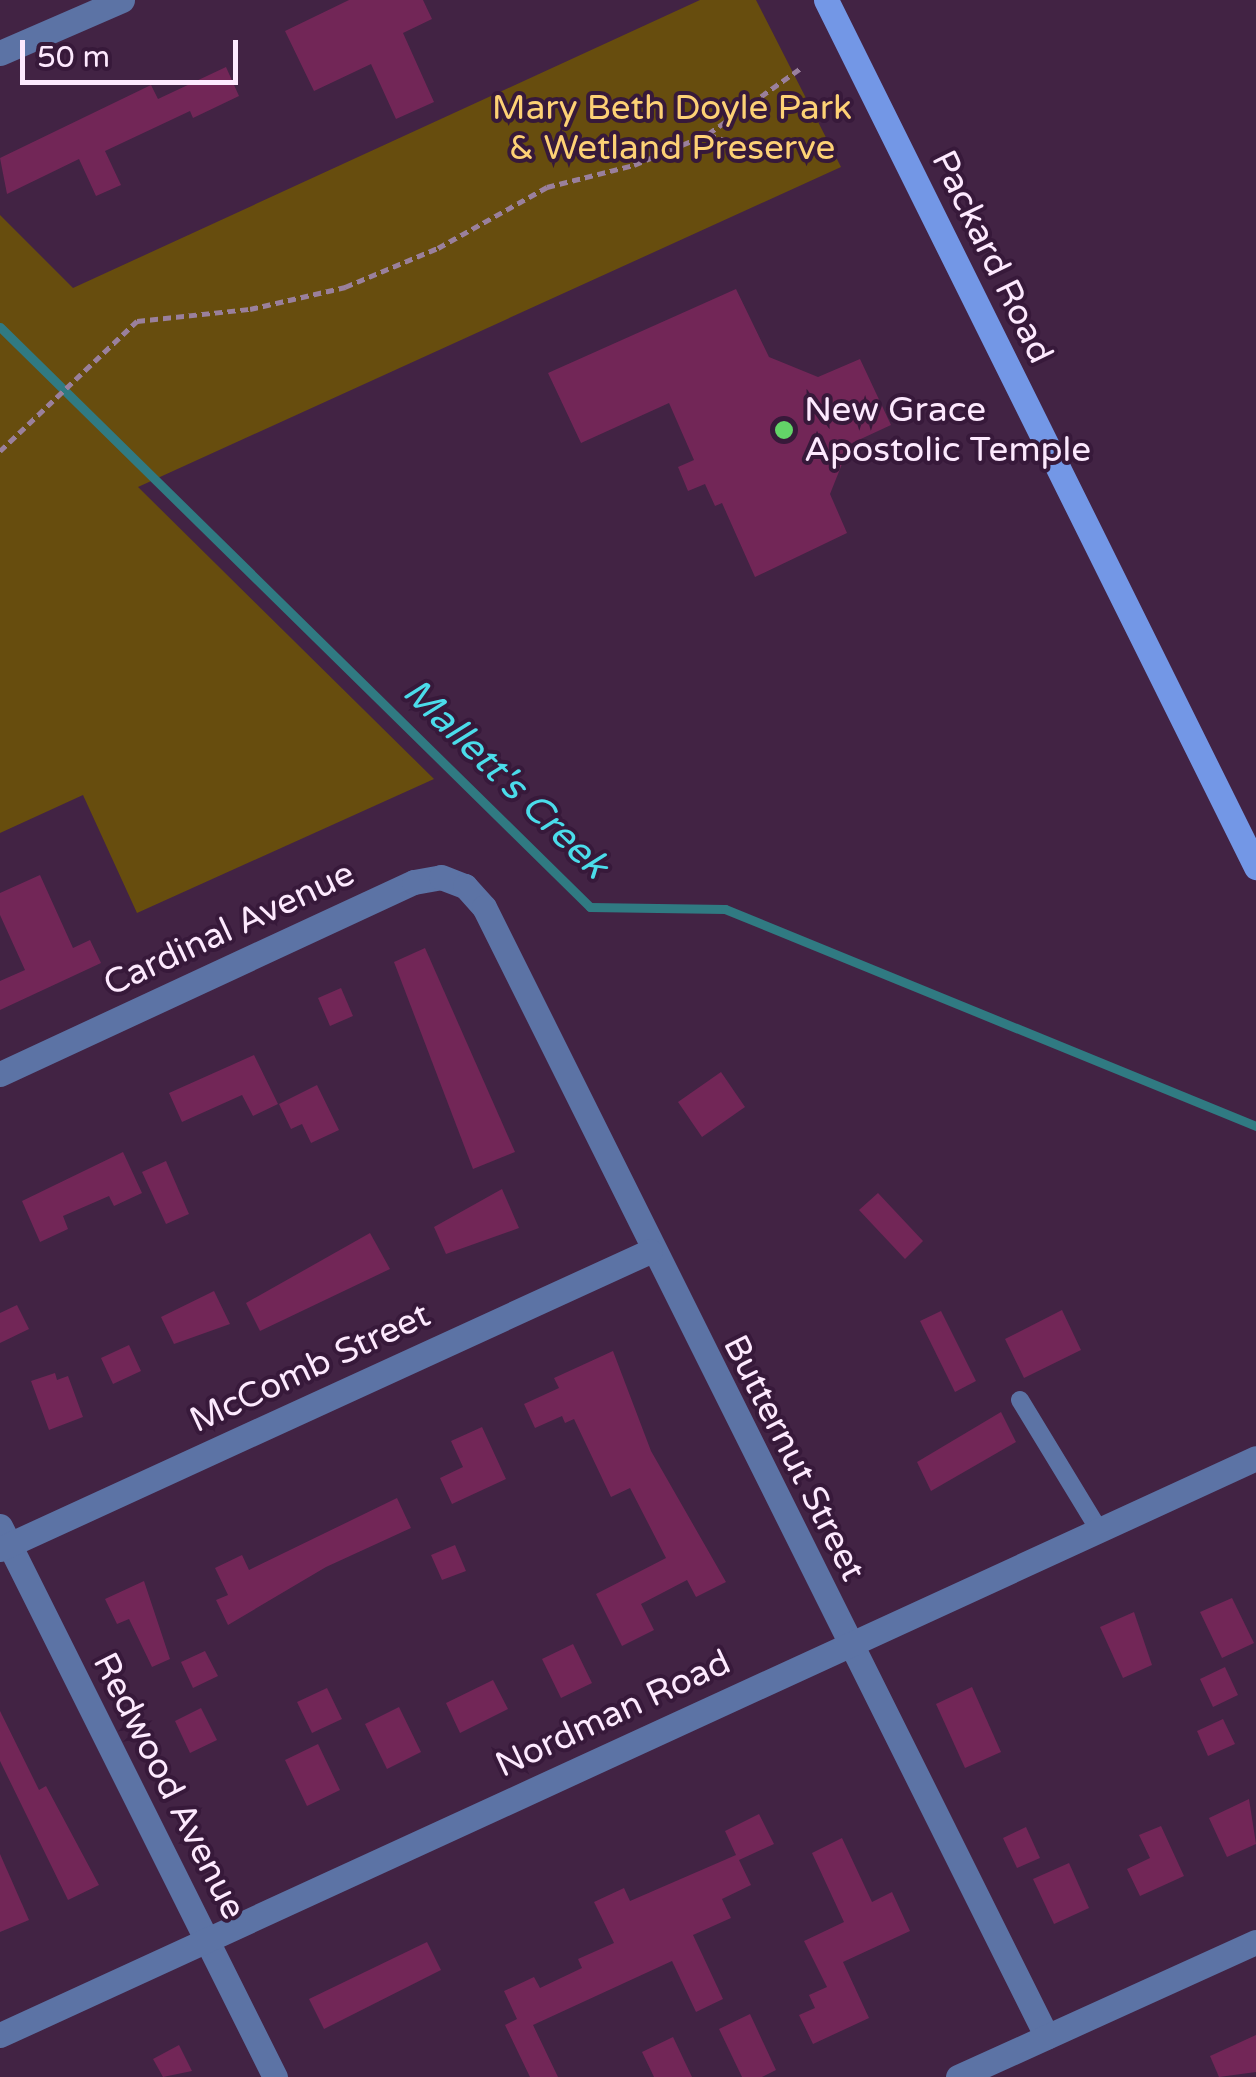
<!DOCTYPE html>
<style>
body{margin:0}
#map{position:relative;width:1256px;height:2077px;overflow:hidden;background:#422344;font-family:"Varela Round",sans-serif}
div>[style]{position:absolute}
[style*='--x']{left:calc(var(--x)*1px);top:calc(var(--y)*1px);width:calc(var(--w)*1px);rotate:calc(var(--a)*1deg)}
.green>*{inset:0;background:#674d0e}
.stream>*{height:9px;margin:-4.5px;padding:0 4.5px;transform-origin:4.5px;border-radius:4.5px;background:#307a82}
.building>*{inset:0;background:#722657}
.path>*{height:5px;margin-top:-2.5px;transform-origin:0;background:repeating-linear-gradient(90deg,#9a809c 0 8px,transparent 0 13px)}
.service>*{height:18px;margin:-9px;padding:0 9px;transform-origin:9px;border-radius:9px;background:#5c73a5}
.minor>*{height:25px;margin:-12.5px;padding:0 12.5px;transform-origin:12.5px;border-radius:12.5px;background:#5c73a5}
.secondary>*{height:25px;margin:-12.5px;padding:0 12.5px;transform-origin:12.5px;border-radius:12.5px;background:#7397e6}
.dots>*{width:28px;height:28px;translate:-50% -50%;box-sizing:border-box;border:5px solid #37193a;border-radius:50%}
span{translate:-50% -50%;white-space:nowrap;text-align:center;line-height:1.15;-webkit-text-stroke:8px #37193a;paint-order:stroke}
.park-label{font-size:35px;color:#fdd175}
.street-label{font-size:35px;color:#fde9fe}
.poi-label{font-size:35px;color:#fde9fe}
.left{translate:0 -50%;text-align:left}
.water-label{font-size:38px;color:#4bdcea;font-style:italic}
.scale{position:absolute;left:20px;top:40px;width:218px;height:45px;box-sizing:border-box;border:5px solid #fde9fe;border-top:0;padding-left:12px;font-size:30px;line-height:35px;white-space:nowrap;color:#fde9fe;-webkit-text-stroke:8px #37193a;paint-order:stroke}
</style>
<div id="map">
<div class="green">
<div style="clip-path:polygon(700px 0,756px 0,841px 167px,138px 487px,434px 779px,137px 913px,83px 795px,0 833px,0 215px,73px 288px)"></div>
</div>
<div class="stream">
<div style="--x:0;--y:327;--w:827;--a:44.51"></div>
<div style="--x:590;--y:907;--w:135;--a:0.8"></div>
<div style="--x:725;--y:909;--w:574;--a:22.23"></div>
</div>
<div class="building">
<div style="clip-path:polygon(349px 0,423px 0,432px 19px,403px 33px,434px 102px,396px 119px,371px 64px,314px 91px,285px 31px)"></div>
<div style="clip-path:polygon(226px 67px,239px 96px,193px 118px,190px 111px,105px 151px,121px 185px,96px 196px,79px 159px,7px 194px,0 158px,151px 85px,158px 99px)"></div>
<div style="clip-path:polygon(736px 289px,769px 357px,818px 377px,860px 359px,891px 425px,850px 444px,830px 494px,847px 533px,755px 577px,722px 503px,715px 506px,705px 484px,688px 491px,678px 467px,694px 460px,669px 403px,581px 443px,548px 373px)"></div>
<div style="clip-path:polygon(40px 875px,73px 948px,90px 940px,101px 963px,0 1010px,0 981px,25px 970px,0 915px,0 893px)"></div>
<div style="clip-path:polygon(425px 948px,515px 1152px,473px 1169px,394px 962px)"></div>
<div style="clip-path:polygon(341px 988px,353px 1016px,330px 1026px,318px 998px)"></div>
<div style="clip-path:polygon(254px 1055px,278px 1104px,253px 1116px,242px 1095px,182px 1122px,169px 1093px)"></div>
<div style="clip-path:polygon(721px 1072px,745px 1107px,702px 1137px,678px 1102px)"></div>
<div style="clip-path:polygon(317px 1085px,339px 1130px,311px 1143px,302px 1124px,291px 1129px,279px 1104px)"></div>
<div style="clip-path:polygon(123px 1152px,142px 1193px,114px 1206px,109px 1196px,63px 1216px,68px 1229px,40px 1242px,22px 1201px)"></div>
<div style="clip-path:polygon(166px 1161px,189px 1214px,166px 1224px,142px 1172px)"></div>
<div style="clip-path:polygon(502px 1189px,519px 1228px,446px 1254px,434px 1227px)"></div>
<div style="clip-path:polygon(878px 1193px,923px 1241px,905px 1259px,859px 1210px)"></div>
<div style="clip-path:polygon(370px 1233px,390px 1269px,260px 1331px,246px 1303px)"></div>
<div style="clip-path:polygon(214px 1291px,230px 1324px,174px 1344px,161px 1317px)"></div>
<div style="clip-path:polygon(17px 1305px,29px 1329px,0 1343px,0 1313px)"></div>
<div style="clip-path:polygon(1062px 1310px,1081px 1350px,1024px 1378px,1005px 1339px)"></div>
<div style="clip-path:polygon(941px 1311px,976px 1381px,955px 1392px,920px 1321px)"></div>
<div style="clip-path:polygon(129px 1345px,141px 1371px,113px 1384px,101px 1358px)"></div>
<div style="clip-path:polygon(613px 1351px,651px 1451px,726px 1582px,696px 1597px,687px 1580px,641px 1604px,654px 1630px,622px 1646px,596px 1594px,666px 1558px,630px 1488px,611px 1497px,574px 1419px,565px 1423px,562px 1416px,535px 1428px,524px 1404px,559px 1388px,554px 1378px)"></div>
<div style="clip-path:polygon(55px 1373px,57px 1380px,68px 1376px,83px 1417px,49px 1430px,31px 1381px)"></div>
<div style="clip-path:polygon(1001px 1412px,1016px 1442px,931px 1491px,917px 1462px)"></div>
<div style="clip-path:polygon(482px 1427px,506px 1479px,452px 1504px,440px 1478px,463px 1467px,451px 1441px)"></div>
<div style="clip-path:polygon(397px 1498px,411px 1528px,326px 1567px,228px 1625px,216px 1600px,228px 1595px,215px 1568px,242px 1555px,249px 1570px)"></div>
<div style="clip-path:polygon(455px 1545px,466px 1571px,442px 1580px,431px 1555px)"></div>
<div style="clip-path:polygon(144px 1581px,170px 1659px,152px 1667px,129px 1619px,117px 1624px,105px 1599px)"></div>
<div style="clip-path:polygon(1232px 1598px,1254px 1643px,1222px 1658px,1200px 1612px)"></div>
<div style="clip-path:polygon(1134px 1612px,1152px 1665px,1123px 1678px,1100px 1627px)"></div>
<div style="clip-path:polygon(573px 1644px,592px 1683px,561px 1698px,542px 1659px)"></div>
<div style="clip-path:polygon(205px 1651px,218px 1676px,193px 1688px,181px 1662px)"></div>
<div style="clip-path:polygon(1225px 1667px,1238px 1695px,1213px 1707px,1200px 1679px)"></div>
<div style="clip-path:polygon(493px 1680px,508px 1709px,460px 1733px,446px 1703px)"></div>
<div style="clip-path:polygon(972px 1687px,1001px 1752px,965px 1768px,936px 1704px)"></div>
<div style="clip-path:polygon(327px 1688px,342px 1719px,312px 1733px,297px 1702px)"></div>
<div style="clip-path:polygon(399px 1707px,421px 1752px,387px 1769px,365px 1724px)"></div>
<div style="clip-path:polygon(201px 1708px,217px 1740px,190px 1753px,175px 1721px)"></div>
<div style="clip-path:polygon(0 1711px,39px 1790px,46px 1786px,99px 1885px,68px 1900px,0 1761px)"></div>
<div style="clip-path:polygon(1223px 1719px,1235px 1744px,1208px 1756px,1197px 1731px)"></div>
<div style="clip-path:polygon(318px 1744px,340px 1790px,307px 1806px,285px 1760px)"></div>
<div style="clip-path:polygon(1249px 1799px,1256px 1844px,1227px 1857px,1209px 1818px)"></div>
<div style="clip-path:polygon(759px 1814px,774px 1844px,739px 1860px,751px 1885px,722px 1899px,731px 1918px,693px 1935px,723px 1999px,696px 2012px,672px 1961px,533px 2025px,558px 2077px,530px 2077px,505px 2025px,517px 2019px,504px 1991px,534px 1977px,540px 1988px,582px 1968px,578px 1959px,614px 1943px,594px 1902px,624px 1888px,630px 1901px,736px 1855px,725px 1831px)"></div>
<div style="clip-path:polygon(1161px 1826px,1184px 1876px,1140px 1896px,1127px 1869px,1150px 1858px,1139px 1835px)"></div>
<div style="clip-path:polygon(1026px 1827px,1040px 1858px,1017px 1868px,1003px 1838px)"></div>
<div style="clip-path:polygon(842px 1838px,872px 1902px,892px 1892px,910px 1931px,843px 1962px,869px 2018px,813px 2044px,799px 2015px,815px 2008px,809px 1995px,827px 1987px,804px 1941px,844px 1922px,812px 1853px)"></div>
<div style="clip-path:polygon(0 1854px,29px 1920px,0 1932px)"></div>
<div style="clip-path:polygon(1069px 1863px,1089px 1908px,1054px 1924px,1033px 1879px)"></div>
<div style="clip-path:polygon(427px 1942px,441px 1970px,324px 2029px,309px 1999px)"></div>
<div style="clip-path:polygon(750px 2014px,776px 2070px,762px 2077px,742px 2077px,719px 2029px)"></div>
<div style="clip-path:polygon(1256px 2035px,1256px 2072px,1219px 2077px,1210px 2056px)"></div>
<div style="clip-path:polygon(673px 2037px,692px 2077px,654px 2077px,642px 2052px)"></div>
<div style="clip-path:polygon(179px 2045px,192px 2071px,163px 2077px,153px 2059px)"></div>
</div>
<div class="path">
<div style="--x:708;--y:134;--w:27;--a:20"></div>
<div style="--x:0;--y:451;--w:189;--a:-43.5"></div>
<div style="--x:137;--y:321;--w:114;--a:-6.1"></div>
<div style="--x:250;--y:309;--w:98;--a:-13"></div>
<div style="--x:345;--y:287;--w:101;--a:-22.8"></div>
<div style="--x:438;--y:248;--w:125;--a:-29.2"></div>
<div style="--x:547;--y:187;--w:90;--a:-14.2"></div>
<div style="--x:634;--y:165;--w:80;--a:-22.7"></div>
<div style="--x:708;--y:134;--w:114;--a:-35.4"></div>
</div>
<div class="service">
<div style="--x:1020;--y:1400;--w:152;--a:58.7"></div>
</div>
<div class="minor">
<div style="--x:0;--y:53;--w:133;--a:-23.5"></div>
<div style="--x:0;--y:1074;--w:456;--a:-24.9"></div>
<div style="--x:414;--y:882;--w:27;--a:-10"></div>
<div style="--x:441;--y:877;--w:26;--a:21"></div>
<div style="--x:465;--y:886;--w:28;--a:48"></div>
<div style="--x:484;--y:907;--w:1262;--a:63.52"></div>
<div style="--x:0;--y:1526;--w:616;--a:63.48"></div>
<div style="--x:0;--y:1549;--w:715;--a:-24.63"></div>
<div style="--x:0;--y:2035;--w:1382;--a:-24.67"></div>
<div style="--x:958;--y:2077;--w:327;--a:-24.4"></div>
</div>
<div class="secondary">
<div style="--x:826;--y:0;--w:968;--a:63.62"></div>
</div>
<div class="dots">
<div style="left:784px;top:430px;background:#63d468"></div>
</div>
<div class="park-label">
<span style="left:672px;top:128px">Mary Beth Doyle Park<br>&amp; Wetland Preserve</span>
</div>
<div class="street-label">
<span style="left:992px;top:257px;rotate:64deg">Packard Road</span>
<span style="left:229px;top:929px;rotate:-25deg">Cardinal Avenue</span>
<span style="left:310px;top:1368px;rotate:-25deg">McComb Street</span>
<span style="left:794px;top:1458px;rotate:63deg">Butternut Street</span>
<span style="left:613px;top:1714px;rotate:-25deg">Nordman Road</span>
<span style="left:169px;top:1786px;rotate:63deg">Redwood Avenue</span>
</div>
<div class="poi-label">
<span class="left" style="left:804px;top:430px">New Grace<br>Apostolic Temple</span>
</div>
<div class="water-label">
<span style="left:505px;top:779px;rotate:44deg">Mallett's Creek</span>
</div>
<div class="scale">50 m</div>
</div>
